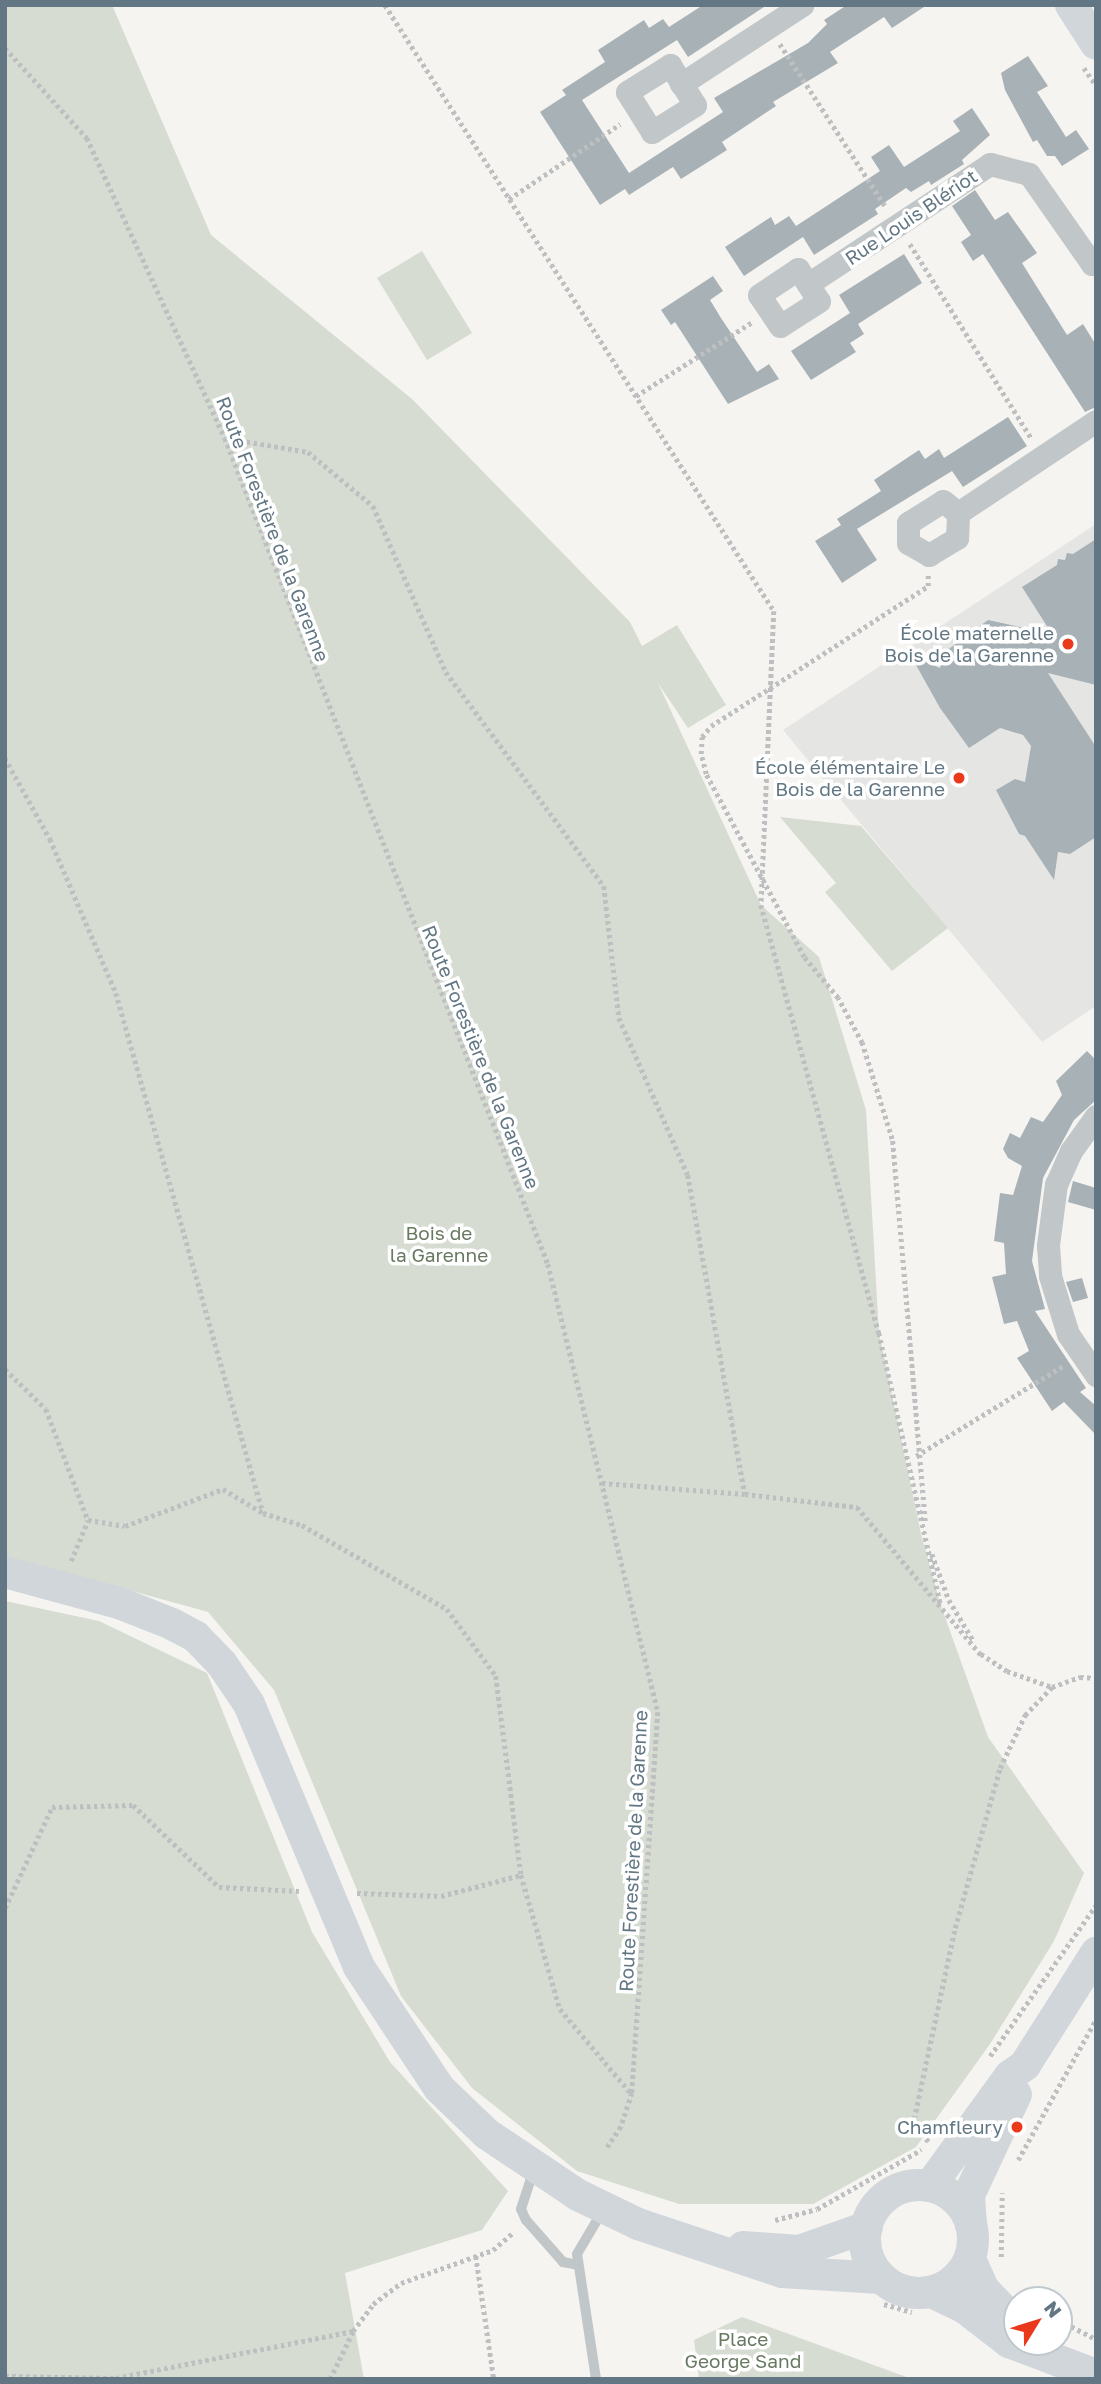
<!DOCTYPE html>
<meta charset="utf-8">
<style>
body{margin:0}
#map{position:relative;width:1101px;height:2384px;overflow:hidden;background:#f5f4f0;font-family:"Golos Text",sans-serif}
div>[style]{position:absolute}
[style*='--x']{left:calc(var(--x)*1px);top:calc(var(--y)*1px);width:calc(var(--w)*1px);rotate:calc(var(--a)*1deg)}
.built>*{inset:0;background:#e5e6e4}
.green>*{inset:0;background:#d6dcd1}
.building>*{inset:0;background:#a8b2b6}
.path>*{height:4.5px;margin-top:-2.25px;transform-origin:0;background:repeating-linear-gradient(90deg,#bdbfc1 0 3.5px,transparent 0 7px)}
.lane>*{height:10px;margin:-5px;padding:0 5px;transform-origin:5px;border-radius:5px;background:#c1c6c8}
.street>*{height:23px;margin:-11.5px;padding:0 11.5px;transform-origin:11.5px;border-radius:11.5px;background:#c1c6c8}
.secondary>*{height:32px;margin:-16px;padding:0 16px;transform-origin:16px;border-radius:16px;background:#d0d6da}
.secondary>.ring{margin:-16px;padding:0;box-sizing:content-box;background:none;border:32px solid #d0d6da;border-radius:50%}
.dots>*{width:19px;height:19px;translate:-50% -50%;box-sizing:border-box;border:4px solid #fff;border-radius:50%}
span{translate:-50% -50%;white-space:nowrap;text-align:center;line-height:1.15;-webkit-text-stroke:7px #fff;paint-order:stroke}
.street-label{font-size:19px;color:#627783}
.poi-label{font-size:19px;color:#627783}
.right{translate:-100% -50%;text-align:right}
.park-label{font-size:19px;color:#687961}
.frame{position:absolute;inset:0;border:7px solid #627783;pointer-events:none}
.north{position:absolute;left:1003px;top:2286px;width:70px;height:70px;box-sizing:border-box;background:#fff;border:2px solid #c0c9cd;border-radius:50%;rotate:52deg;font-size:19px;font-weight:700;line-height:28px;text-align:center;color:#627783}
.north::after{content:'';display:block;margin:auto;width:24px;height:32px;background:#ea391b;clip-path:polygon(50% 0,100% 100%,50% 72%,0 100%)}
</style>
<div id="map">
<div class="built">
<div style="clip-path:polygon(1096px 524px,1096px 1006px,1042px 1042px,783px 730px)"></div>
</div>
<div class="green">
<div style="clip-path:polygon(5px 5px,112px 5px,211px 235px,412px 399px,630px 622px,642px 646px,677px 625px,726px 705px,688px 728px,658px 683px,761px 905px,819px 957px,866px 1110px,879px 1333px,921px 1534px,941px 1606px,988px 1737px,1084px 1873px,1054px 1941px,990px 2044px,916px 2147px,813px 2204px,679px 2204px,577px 2171px,472px 2088px,401px 1996px,274px 1690px,208px 1612px,5px 1556px)"></div>
<div style="clip-path:polygon(422px 251px,472px 333px,427px 360px,377px 278px)"></div>
<div style="clip-path:polygon(780px 817px,861px 826px,948px 928px,892px 971px,825px 892px,836px 883px)"></div>
<div style="clip-path:polygon(5px 1601px,99px 1621px,207px 1673px,312px 1932px,390px 2062px,508px 2191px,482px 2230px,345px 2273px,364px 2379px,5px 2379px)"></div>
<div style="clip-path:polygon(742px 2317px,912px 2379px,699px 2379px,694px 2340px)"></div>
</div>
<div class="building">
<div style="clip-path:polygon(703px 5px,767px 5px,688px 57px,677px 40px,582px 100px,629px 173px,723px 112px,714px 98px,808px 43px,827px 24px,824px 20px,847px 5px,927px 5px,892px 28px,884px 17px,830px 52px,838px 63px,773px 102px,776px 106px,722px 142px,727px 150px,681px 179px,673px 167px,629px 195px,625px 189px,600px 205px,540px 112px,566px 95px,562px 90px,605px 62px,598px 50px,644px 20px,649px 28px,663px 19px,669px 27px)"></div>
<div style="clip-path:polygon(1028px 56px,1048px 86px,1037px 92px,1048px 109px,1066px 137px,1076px 130px,1089px 149px,1062px 166px,1055px 156px,1047px 156px,1037px 140px,1033px 142px,1005px 90px,1001px 73px)"></div>
<div style="clip-path:polygon(972px 108px,990px 135px,962px 160px,964px 164px,931px 185px,929px 181px,911px 192px,906px 188px,875px 209px,878px 214px,814px 255px,803px 237px,744px 276px,725px 247px,771px 217px,775px 225px,789px 216px,796px 226px,880px 171px,871px 157px,889px 145px,904px 167px,960px 131px,953px 121px)"></div>
<div style="clip-path:polygon(975px 190px,995px 220px,1008px 212px,1037px 253px,1022px 263px,1067px 335px,1083px 324px,1096px 345px,1096px 407px,1085px 412px,983px 254px,973px 261px,961px 242px,971px 235px,952px 206px)"></div>
<div style="clip-path:polygon(904px 254px,922px 283px,858px 324px,864px 334px,850px 343px,856px 352px,811px 380px,791px 351px,850px 313px,839px 295px)"></div>
<div style="clip-path:polygon(713px 276px,723px 291px,710px 300px,721px 318px,757px 372px,769px 364px,779px 379px,728px 404px,675px 322px,671px 325px,661px 310px)"></div>
<div style="clip-path:polygon(1008px 417px,1027px 446px,963px 487px,952px 471px,857px 529px,877px 560px,842px 583px,815px 541px,841px 525px,837px 519px,881px 491px,874px 480px,919px 450px,925px 459px,939px 449px,944px 458px)"></div>
<div style="clip-path:polygon(1096px 539px,1096px 685px,1048px 673px,1096px 747px,1096px 837px,1070px 854px,1058px 852px,1054px 880px,1025px 836px,1019px 834px,996px 790px,1015px 779px,1025px 782px,1031px 746px,1023px 735px,1000px 728px,969px 748px,940px 708px,911px 656px,940px 668px,942px 654px,988px 620px,1052px 634px,1022px 587px,1057px 565px,1058px 559px,1065px 560px,1067px 553px,1073px 554px)"></div>
<div style="clip-path:polygon(1087px 1051px,1096px 1060px,1096px 1100px,1074px 1120px,1043px 1178px,1032px 1261px,1045px 1309px,1035px 1311px,1086px 1388px,1080px 1392px,1096px 1406px,1096px 1435px,1064px 1402px,1052px 1411px,1017px 1358px,1029px 1351px,1017px 1321px,1004px 1324px,992px 1277px,1006px 1274px,1004px 1243px,994px 1241px,1000px 1193px,1013px 1195px,1022px 1166px,1008px 1158px,1003px 1149px,1010px 1133px,1020px 1138px,1031px 1117px,1043px 1122px,1062px 1095px,1056px 1081px)"></div>
<div style="clip-path:polygon(1073px 1181px,1096px 1188px,1096px 1210px,1068px 1202px)"></div>
<div style="clip-path:polygon(1082px 1278px,1088px 1298px,1073px 1302px,1066px 1282px)"></div>
</div>
<div class="path">
<div style="--x:385;--y:5;--w:720;--a:57.3"></div>
<div style="--x:774;--y:611;--w:294;--a:92.5"></div>
<div style="--x:761;--y:905;--w:444;--a:74.6"></div>
<div style="--x:879;--y:1333;--w:280;--a:77.2"></div>
<div style="--x:780;--y:44;--w:194;--a:57"></div>
<div style="--x:5;--y:48;--w:122;--a:47.7"></div>
<div style="--x:87;--y:138;--w:330;--a:65.3"></div>
<div style="--x:225;--y:438;--w:887;--a:68.64"></div>
<div style="--x:548;--y:1264;--w:461;--a:76.2"></div>
<div style="--x:658;--y:1712;--w:382;--a:93.9"></div>
<div style="--x:632;--y:2093;--w:36;--a:108"></div>
<div style="--x:621;--y:2127;--w:25;--a:124"></div>
<div style="--x:1084;--y:68;--w:21;--a:55"></div>
<div style="--x:509;--y:199;--w:134;--a:-34"></div>
<div style="--x:910;--y:244;--w:229;--a:58"></div>
<div style="--x:636;--y:396;--w:138;--a:-32.5"></div>
<div style="--x:226;--y:438;--w:83;--a:9.7"></div>
<div style="--x:308;--y:452;--w:85;--a:39.7"></div>
<div style="--x:373;--y:506;--w:181;--a:66.3"></div>
<div style="--x:446;--y:672;--w:266;--a:53.6"></div>
<div style="--x:604;--y:886;--w:133;--a:83.5"></div>
<div style="--x:619;--y:1018;--w:171;--a:66.3"></div>
<div style="--x:688;--y:1175;--w:324;--a:79.9"></div>
<div style="--x:745;--y:1494;--w:113;--a:6.6"></div>
<div style="--x:857;--y:1507;--w:194;--a:50"></div>
<div style="--x:5;--y:758;--w:93;--a:60.9"></div>
<div style="--x:50;--y:839;--w:168;--a:66.8"></div>
<div style="--x:116;--y:993;--w:540;--a:74.21"></div>
<div style="--x:5;--y:1369;--w:57;--a:44.3"></div>
<div style="--x:46;--y:1409;--w:119;--a:69.3"></div>
<div style="--x:88;--y:1520;--w:37;--a:9"></div>
<div style="--x:125;--y:1526;--w:105;--a:-20.7"></div>
<div style="--x:223;--y:1489;--w:47;--a:31"></div>
<div style="--x:263;--y:1513;--w:41;--a:17.1"></div>
<div style="--x:302;--y:1525;--w:168;--a:30.1"></div>
<div style="--x:447;--y:1609;--w:83;--a:53.8"></div>
<div style="--x:496;--y:1676;--w:201;--a:82.8"></div>
<div style="--x:521;--y:1875;--w:140;--a:73.8"></div>
<div style="--x:560;--y:2009;--w:109;--a:49.9"></div>
<div style="--x:916;--y:1456;--w:172;--a:-31.5"></div>
<div style="--x:602;--y:1483;--w:143;--a:4.4"></div>
<div style="--x:925;--y:1521;--w:383;--a:-94.9"></div>
<div style="--x:892;--y:1139;--w:101;--a:-107.4"></div>
<div style="--x:862;--y:1043;--w:51;--a:-118.1"></div>
<div style="--x:838;--y:998;--w:53;--a:-129.7"></div>
<div style="--x:804;--y:957;--w:208;--a:-118.2"></div>
<div style="--x:706;--y:774;--w:21;--a:-104"></div>
<div style="--x:701;--y:754;--w:17;--a:-87"></div>
<div style="--x:702;--y:737;--w:14;--a:-51"></div>
<div style="--x:711;--y:726;--w:258;--a:-32.8"></div>
<div style="--x:928;--y:586;--w:12;--a:-90"></div>
<div style="--x:932;--y:1554;--w:49;--a:69.7"></div>
<div style="--x:949;--y:1600;--w:47;--a:59"></div>
<div style="--x:71;--y:1561;--w:44;--a:-67.5"></div>
<div style="--x:981;--y:1654;--w:31;--a:33"></div>
<div style="--x:1007;--y:1671;--w:48;--a:19.6"></div>
<div style="--x:357;--y:1893;--w:84;--a:2"></div>
<div style="--x:441;--y:1896;--w:83;--a:-14.7"></div>
<div style="--x:5;--y:1908;--w:111;--a:-65"></div>
<div style="--x:52;--y:1807;--w:81;--a:-1.4"></div>
<div style="--x:133;--y:1805;--w:119;--a:43.6"></div>
<div style="--x:219;--y:1887;--w:80;--a:2.9"></div>
<div style="--x:990;--y:2056;--w:184;--a:-54.9"></div>
<div style="--x:928;--y:2142;--w:27;--a:-121"></div>
<div style="--x:914;--y:2119;--w:195;--a:-77.9"></div>
<div style="--x:955;--y:1928;--w:166;--a:-74.3"></div>
<div style="--x:1000;--y:1768;--w:59;--a:-64.7"></div>
<div style="--x:1025;--y:1715;--w:39;--a:-46"></div>
<div style="--x:1052;--y:1687;--w:30;--a:-20"></div>
<div style="--x:1080;--y:1677;--w:16;--a:4"></div>
<div style="--x:1018;--y:2160;--w:161;--a:-61"></div>
<div style="--x:775;--y:2220;--w:43;--a:-14.7"></div>
<div style="--x:817;--y:2209;--w:120;--a:-29.6"></div>
<div style="--x:476;--y:2256;--w:124;--a:81.7"></div>
<div style="--x:1001;--y:2257;--w:64;--a:-89.1"></div>
<div style="--x:884;--y:2304;--w:29;--a:16"></div>
<div style="--x:1059;--y:2320;--w:42;--a:27.2"></div>
<div style="--x:5;--y:2376;--w:111;--a:1"></div>
<div style="--x:116;--y:2378;--w:242;--a:-11.2"></div>
<div style="--x:330;--y:2379;--w:53;--a:-64.4"></div>
<div style="--x:353;--y:2331;--w:34;--a:-53"></div>
<div style="--x:373;--y:2304;--w:35;--a:-37"></div>
<div style="--x:401;--y:2283;--w:98;--a:-19.7"></div>
<div style="--x:493;--y:2250;--w:28;--a:-41"></div>
</div>
<div class="lane">
<div style="--x:534;--y:2169;--w:42;--a:108"></div>
<div style="--x:521;--y:2209;--w:12;--a:66"></div>
<div style="--x:526;--y:2220;--w:56;--a:48.6"></div>
<div style="--x:563;--y:2262;--w:15;--a:11"></div>
<div style="--x:596;--y:2379;--w:126;--a:-98.6"></div>
<div style="--x:577;--y:2254;--w:51;--a:-59.4"></div>
</div>
<div class="street">
<div style="--x:670;--y:65;--w:47;--a:58"></div>
<div style="--x:695;--y:105;--w:51;--a:147.9"></div>
<div style="--x:652;--y:132;--w:47;--a:-122"></div>
<div style="--x:627;--y:92;--w:51;--a:-32.1"></div>
<div style="--x:681;--y:84;--w:145;--a:-33.1"></div>
<div style="--x:798;--y:269;--w:38;--a:57"></div>
<div style="--x:819;--y:301;--w:46;--a:147.3"></div>
<div style="--x:780;--y:326;--w:37;--a:-124"></div>
<div style="--x:759;--y:295;--w:47;--a:-33.7"></div>
<div style="--x:808;--y:284;--w:218;--a:-33.4"></div>
<div style="--x:990;--y:164;--w:40;--a:14.4"></div>
<div style="--x:1029;--y:174;--w:110;--a:55"></div>
<div style="--x:1092;--y:264;--w:4;--a:-27"></div>
<div style="--x:943;--y:501;--w:19;--a:39"></div>
<div style="--x:958;--y:513;--w:25;--a:92"></div>
<div style="--x:957;--y:538;--w:33;--a:149"></div>
<div style="--x:929;--y:555;--w:24;--a:-150"></div>
<div style="--x:908;--y:543;--w:20;--a:-90"></div>
<div style="--x:908;--y:523;--w:41;--a:-32.2"></div>
<div style="--x:958;--y:513;--w:166;--a:-33.7"></div>
<div style="--x:1096;--y:1116;--w:43;--a:125.5"></div>
<div style="--x:1071;--y:1151;--w:36;--a:114"></div>
<div style="--x:1056;--y:1184;--w:62;--a:97.5"></div>
<div style="--x:1048;--y:1245;--w:31;--a:86"></div>
<div style="--x:1050;--y:1276;--w:61;--a:72.8"></div>
<div style="--x:1068;--y:1334;--w:50;--a:55.7"></div>
</div>
<div class="secondary">
<div style="--x:1071;--y:5;--w:46;--a:57.3"></div>
<div style="--x:5;--y:1572;--w:118;--a:15.2"></div>
<div style="--x:119;--y:1603;--w:57;--a:21.6"></div>
<div style="--x:172;--y:1624;--w:27;--a:28"></div>
<div style="--x:196;--y:1637;--w:37;--a:46"></div>
<div style="--x:222;--y:1664;--w:48;--a:56"></div>
<div style="--x:249;--y:1704;--w:285;--a:67.3"></div>
<div style="--x:359;--y:1967;--w:145;--a:56.5"></div>
<div style="--x:439;--y:2088;--w:66;--a:43.8"></div>
<div style="--x:487;--y:2134;--w:110;--a:33.8"></div>
<div style="--x:578;--y:2195;--w:67;--a:25.8"></div>
<div style="--x:638;--y:2224;--w:152;--a:18.4"></div>
<div style="--x:782;--y:2272;--w:99;--a:3.5"></div>
<div class="ring" style="left:865px;top:2185px;width:76px;height:76px"></div>
<div style="--x:930;--y:2186;--w:136;--a:-54"></div>
<div style="--x:1010;--y:2076;--w:19;--a:-36"></div>
<div style="--x:1025;--y:2065;--w:133;--a:-57.6"></div>
<div style="--x:971;--y:2225;--w:30;--a:-94"></div>
<div style="--x:969;--y:2195;--w:111;--a:-65"></div>
<div style="--x:743;--y:2247;--w:56;--a:4.1"></div>
<div style="--x:799;--y:2251;--w:72;--a:-19.4"></div>
<div style="--x:970;--y:2259;--w:34;--a:66"></div>
<div style="--x:984;--y:2290;--w:47;--a:45.9"></div>
<div style="--x:932;--y:2292;--w:37;--a:26"></div>
<div style="--x:965;--y:2308;--w:56;--a:37.7"></div>
<div style="--x:1009;--y:2342;--w:93;--a:20.8"></div>
</div>
<div class="dots">
<div style="left:1068px;top:644px;background:#ea391b"></div>
<div style="left:959px;top:778px;background:#ea391b"></div>
<div style="left:1017px;top:2127px;background:#ea391b"></div>
</div>
<div class="street-label">
<span style="left:911px;top:217px;rotate:-34deg">Rue Louis Blériot</span>
<span style="left:273px;top:529px;rotate:69deg">Route Forestière de la Garenne</span>
<span style="left:481px;top:1057px;rotate:68deg">Route Forestière de la Garenne</span>
<span style="left:633px;top:1851px;rotate:-87deg">Route Forestière de la Garenne</span>
</div>
<div class="poi-label">
<span class="right" style="left:1054px;top:644px">École maternelle<br>Bois de la Garenne</span>
<span class="right" style="left:945px;top:778px">École élémentaire Le<br>Bois de la Garenne</span>
<span class="right" style="left:1003px;top:2127px">Chamfleury</span>
</div>
<div class="park-label">
<span style="left:439px;top:1244px">Bois de<br>la Garenne</span>
<span style="left:743px;top:2350px">Place<br>George Sand</span>
</div>
<div class="frame"></div>
<div class="north">N</div>
</div>
